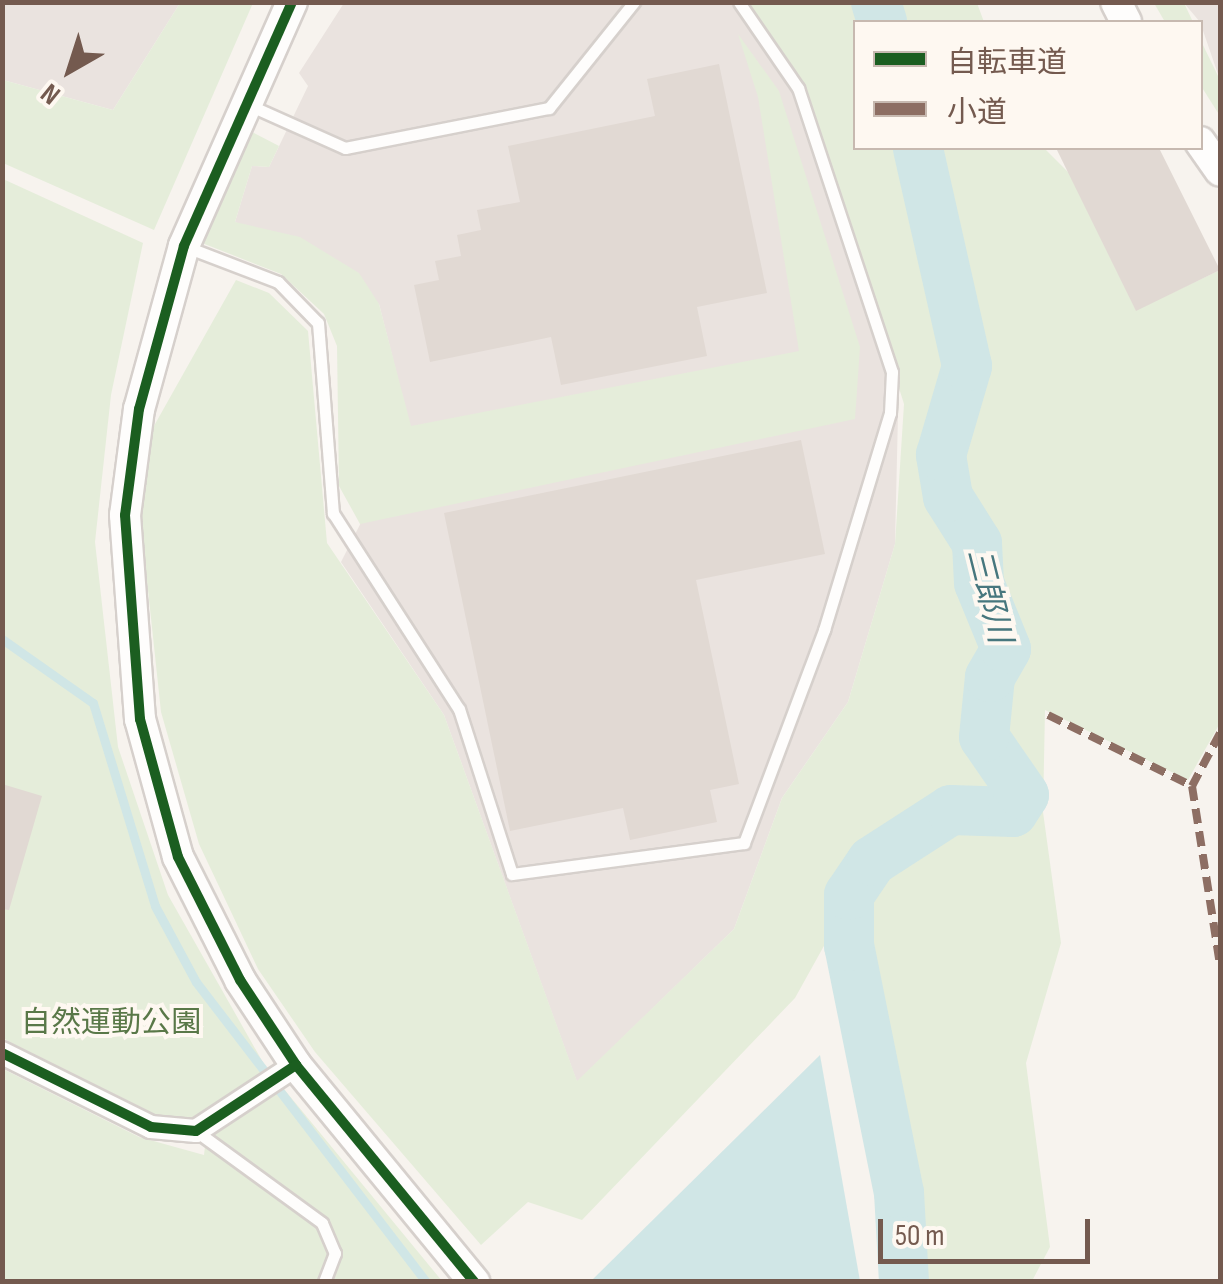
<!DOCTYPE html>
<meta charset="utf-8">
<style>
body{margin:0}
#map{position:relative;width:1223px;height:1284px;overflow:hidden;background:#f7f3ee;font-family:"Sofia Sans Condensed","Noto Sans JP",sans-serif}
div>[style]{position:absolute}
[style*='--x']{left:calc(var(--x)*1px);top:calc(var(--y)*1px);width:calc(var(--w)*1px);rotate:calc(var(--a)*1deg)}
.industrial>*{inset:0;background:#eae3df}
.green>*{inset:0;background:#e5edda}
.water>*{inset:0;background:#d0e6e6}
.stream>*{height:9px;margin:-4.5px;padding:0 4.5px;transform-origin:4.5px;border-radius:4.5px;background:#d0e6e6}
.river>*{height:50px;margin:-25px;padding:0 25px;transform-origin:25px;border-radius:25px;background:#d0e6e6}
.building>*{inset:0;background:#e1d9d3}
.roads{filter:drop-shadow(2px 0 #d6d0cc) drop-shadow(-2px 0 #d6d0cc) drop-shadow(0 2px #d6d0cc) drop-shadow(0 -2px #d6d0cc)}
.service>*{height:11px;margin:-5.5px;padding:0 5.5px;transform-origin:5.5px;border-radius:5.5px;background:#fefdfc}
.minor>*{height:22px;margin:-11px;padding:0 11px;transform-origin:11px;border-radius:11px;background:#fefdfc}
.tertiary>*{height:30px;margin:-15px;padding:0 15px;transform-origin:15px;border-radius:15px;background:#fefdfc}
.quiet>*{height:8px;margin-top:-4px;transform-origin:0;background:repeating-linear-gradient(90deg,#8d6e63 0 15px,transparent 0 23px)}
.cycleway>*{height:10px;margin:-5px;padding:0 5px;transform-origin:5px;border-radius:5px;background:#1b5e20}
span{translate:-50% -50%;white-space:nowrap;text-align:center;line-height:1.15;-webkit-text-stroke:8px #fef8f1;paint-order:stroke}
.park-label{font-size:30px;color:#597848}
.water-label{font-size:32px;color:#47777e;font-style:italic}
.frame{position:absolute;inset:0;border:5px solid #745a4f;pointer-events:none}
.legend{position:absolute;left:853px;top:20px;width:350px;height:130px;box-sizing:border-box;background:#fef8f1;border:2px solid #c7b9b0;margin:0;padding:12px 18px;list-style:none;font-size:30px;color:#745a4f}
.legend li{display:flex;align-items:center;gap:20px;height:50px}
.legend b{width:50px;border:2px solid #c7b9b0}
.north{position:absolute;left:20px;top:20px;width:100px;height:100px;-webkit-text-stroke:8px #fef8f1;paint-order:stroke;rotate:219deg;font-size:28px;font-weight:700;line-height:40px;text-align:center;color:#745a4f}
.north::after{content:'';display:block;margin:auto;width:35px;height:45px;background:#745a4f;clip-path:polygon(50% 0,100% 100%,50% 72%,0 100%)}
.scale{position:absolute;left:878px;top:1219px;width:212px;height:45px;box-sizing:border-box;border:5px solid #745a4f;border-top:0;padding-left:12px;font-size:30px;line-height:35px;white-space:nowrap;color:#745a4f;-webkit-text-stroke:8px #fef8f1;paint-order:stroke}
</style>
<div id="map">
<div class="industrial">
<div style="clip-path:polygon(2px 3px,180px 3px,113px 110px,3px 80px)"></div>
<div style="clip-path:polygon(344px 3px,748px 3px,804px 85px,899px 371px,895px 544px,848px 702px,782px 798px,734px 929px,577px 1082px,444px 715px,341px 562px,410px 426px,379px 304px,235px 222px,252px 166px,269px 167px,308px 86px,299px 73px)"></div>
<div style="clip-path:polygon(1184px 3px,1220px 3px,1220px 80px,1200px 22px)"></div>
</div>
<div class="green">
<div style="clip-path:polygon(180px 3px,253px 3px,154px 230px,3px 163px,3px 80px,113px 110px)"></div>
<div style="clip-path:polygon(748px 3px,977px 3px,984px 22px,856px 22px,856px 148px,1044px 148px,1069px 173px,1136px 310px,1220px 270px,1220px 723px,1188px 780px,1045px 710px,1043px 812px,1061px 943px,1026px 1063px,1050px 1247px,1032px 1281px,895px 1281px,873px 1095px,835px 926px,795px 998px,582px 1220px,528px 1202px,481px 1245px,315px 1052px,258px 969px,199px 844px,161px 712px,140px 515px,150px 433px,236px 280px,269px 293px,308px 331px,327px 543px,444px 715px,577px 1081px,734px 929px,782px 798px,848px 702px,895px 544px,904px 404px,804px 85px)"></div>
<div style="clip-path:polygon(1154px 3px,1184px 3px,1193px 22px,1165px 22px)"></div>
<div style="clip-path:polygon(738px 34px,779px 91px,860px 347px,855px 419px,360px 524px,339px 486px,337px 346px,324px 314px,281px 274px,202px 243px,250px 131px,279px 146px,269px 167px,252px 166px,235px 222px,300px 237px,359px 273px,379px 304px,411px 426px,799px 351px,758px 97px)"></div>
<div style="clip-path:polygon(1201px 41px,1220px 80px,1220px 116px,1201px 86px)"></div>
<div style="clip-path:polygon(3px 179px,143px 243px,111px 395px,95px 542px,118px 747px,168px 895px,265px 1066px,442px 1281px,3px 1282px,3px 1069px,139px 1137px,204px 1155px,207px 1129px,123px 1108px,3px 1038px)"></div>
</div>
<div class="water">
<div style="clip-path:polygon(820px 1055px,860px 1281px,591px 1281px)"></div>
</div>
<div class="stream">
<div style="--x:2;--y:639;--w:111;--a:35.1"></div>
<div style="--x:93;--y:703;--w:212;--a:73"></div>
<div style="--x:155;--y:906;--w:86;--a:61.7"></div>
<div style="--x:196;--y:982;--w:378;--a:52.5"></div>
</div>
<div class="river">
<div style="--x:876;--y:2;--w:21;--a:73"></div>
<div style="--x:904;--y:1282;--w:89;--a:-93.2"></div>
<div style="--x:899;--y:1193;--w:252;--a:-101.4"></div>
<div style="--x:849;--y:946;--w:51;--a:-90"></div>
<div style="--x:849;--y:895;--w:41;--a:-55.9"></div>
<div style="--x:872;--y:861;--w:94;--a:-32.8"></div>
<div style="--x:951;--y:810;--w:62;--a:1.8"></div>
<div style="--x:1013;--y:812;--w:20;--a:-57"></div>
<div style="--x:1024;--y:795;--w:70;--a:-124.6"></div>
<div style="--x:984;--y:737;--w:60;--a:-84.3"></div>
<div style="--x:990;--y:677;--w:32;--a:-60"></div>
<div style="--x:1006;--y:649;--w:71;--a:-112.2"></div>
<div style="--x:979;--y:583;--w:40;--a:-92.9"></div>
<div style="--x:977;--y:543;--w:54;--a:-122.2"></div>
<div style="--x:948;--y:497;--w:43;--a:-99.5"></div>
<div style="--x:941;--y:455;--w:93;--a:-73.7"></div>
<div style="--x:967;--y:366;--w:223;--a:-102.7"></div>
</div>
<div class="building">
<div style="clip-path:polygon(719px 64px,767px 293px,697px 307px,707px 356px,561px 385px,551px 337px,430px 362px,414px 285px,439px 280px,435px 261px,461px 256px,457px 235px,481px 230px,477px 210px,520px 202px,508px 146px,655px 116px,647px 79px)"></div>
<div style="clip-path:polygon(1056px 148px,1159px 148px,1220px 270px,1136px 311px)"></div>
<div style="clip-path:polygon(801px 440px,825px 554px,696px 580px,739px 784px,710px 790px,717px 822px,630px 840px,623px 808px,510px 831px,444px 513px)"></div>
<div style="clip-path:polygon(2px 784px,42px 796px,9px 910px,2px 909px)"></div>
</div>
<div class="roads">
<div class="service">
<div style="--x:251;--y:106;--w:103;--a:24.1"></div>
<div style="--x:345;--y:148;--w:208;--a:-11.1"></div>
<div style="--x:549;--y:108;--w:136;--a:-51.3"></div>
<div style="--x:184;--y:246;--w:101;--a:21"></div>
<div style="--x:278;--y:282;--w:57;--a:45.7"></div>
<div style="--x:318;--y:323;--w:191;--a:85.5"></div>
<div style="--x:333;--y:513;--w:233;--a:57.3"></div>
<div style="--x:459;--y:709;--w:173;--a:72.2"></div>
<div style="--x:512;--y:874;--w:234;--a:-7.6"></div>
<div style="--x:744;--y:843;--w:228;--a:-69.4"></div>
<div style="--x:824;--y:630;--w:227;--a:-73.1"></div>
<div style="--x:890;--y:413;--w:41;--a:-87.2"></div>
<div style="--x:892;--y:372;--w:299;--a:-108.3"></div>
<div style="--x:798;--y:88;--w:104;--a:-124.5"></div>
<div style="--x:196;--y:1131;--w:156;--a:36.1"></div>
<div style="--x:322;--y:1223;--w:33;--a:67"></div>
<div style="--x:335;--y:1253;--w:31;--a:111"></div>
</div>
<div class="minor">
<div style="--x:2;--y:1053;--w:166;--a:26.4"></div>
<div style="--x:151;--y:1127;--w:45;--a:5.1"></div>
<div style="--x:196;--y:1131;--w:120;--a:-33.4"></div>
</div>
<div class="tertiary">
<div style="--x:292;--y:2;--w:267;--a:113.9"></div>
<div style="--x:184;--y:246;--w:169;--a:105.4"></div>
<div style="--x:139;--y:409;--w:107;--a:97.5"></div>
<div style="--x:125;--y:515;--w:205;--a:85.8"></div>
<div style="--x:140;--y:719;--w:143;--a:74.6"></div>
<div style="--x:178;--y:857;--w:138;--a:63.2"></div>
<div style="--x:240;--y:980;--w:102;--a:56.6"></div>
<div style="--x:296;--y:1065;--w:281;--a:50.6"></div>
<div style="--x:1116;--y:2;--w:22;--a:63"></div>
<div style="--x:1200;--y:142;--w:35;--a:55"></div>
</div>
</div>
<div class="quiet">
<div style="--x:1048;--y:715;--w:161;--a:26.2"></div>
<div style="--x:1220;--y:733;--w:60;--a:117.8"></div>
<div style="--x:1192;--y:786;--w:180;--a:81.1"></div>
</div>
<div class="cycleway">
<div style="--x:292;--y:2;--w:267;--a:113.9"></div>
<div style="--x:184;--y:246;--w:169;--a:105.4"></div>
<div style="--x:139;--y:409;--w:107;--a:97.5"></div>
<div style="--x:125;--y:515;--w:205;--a:85.8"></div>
<div style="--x:140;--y:719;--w:143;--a:74.6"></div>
<div style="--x:178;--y:857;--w:138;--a:63.2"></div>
<div style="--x:240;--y:980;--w:102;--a:56.6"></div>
<div style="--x:296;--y:1065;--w:281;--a:50.6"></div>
<div style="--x:2;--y:1053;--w:166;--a:26.4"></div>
<div style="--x:151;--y:1127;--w:45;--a:5.1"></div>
<div style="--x:196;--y:1131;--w:120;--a:-33.4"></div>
</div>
<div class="park-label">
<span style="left:111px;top:1023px">自然運動公園</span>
</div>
<div class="water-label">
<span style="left:988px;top:596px;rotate:76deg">三郎川</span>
</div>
<div class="frame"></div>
<ul class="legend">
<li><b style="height:12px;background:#1b5e20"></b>自転車道</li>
<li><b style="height:12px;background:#8d6e63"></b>小道</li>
</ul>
<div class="north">N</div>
<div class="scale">50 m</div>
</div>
